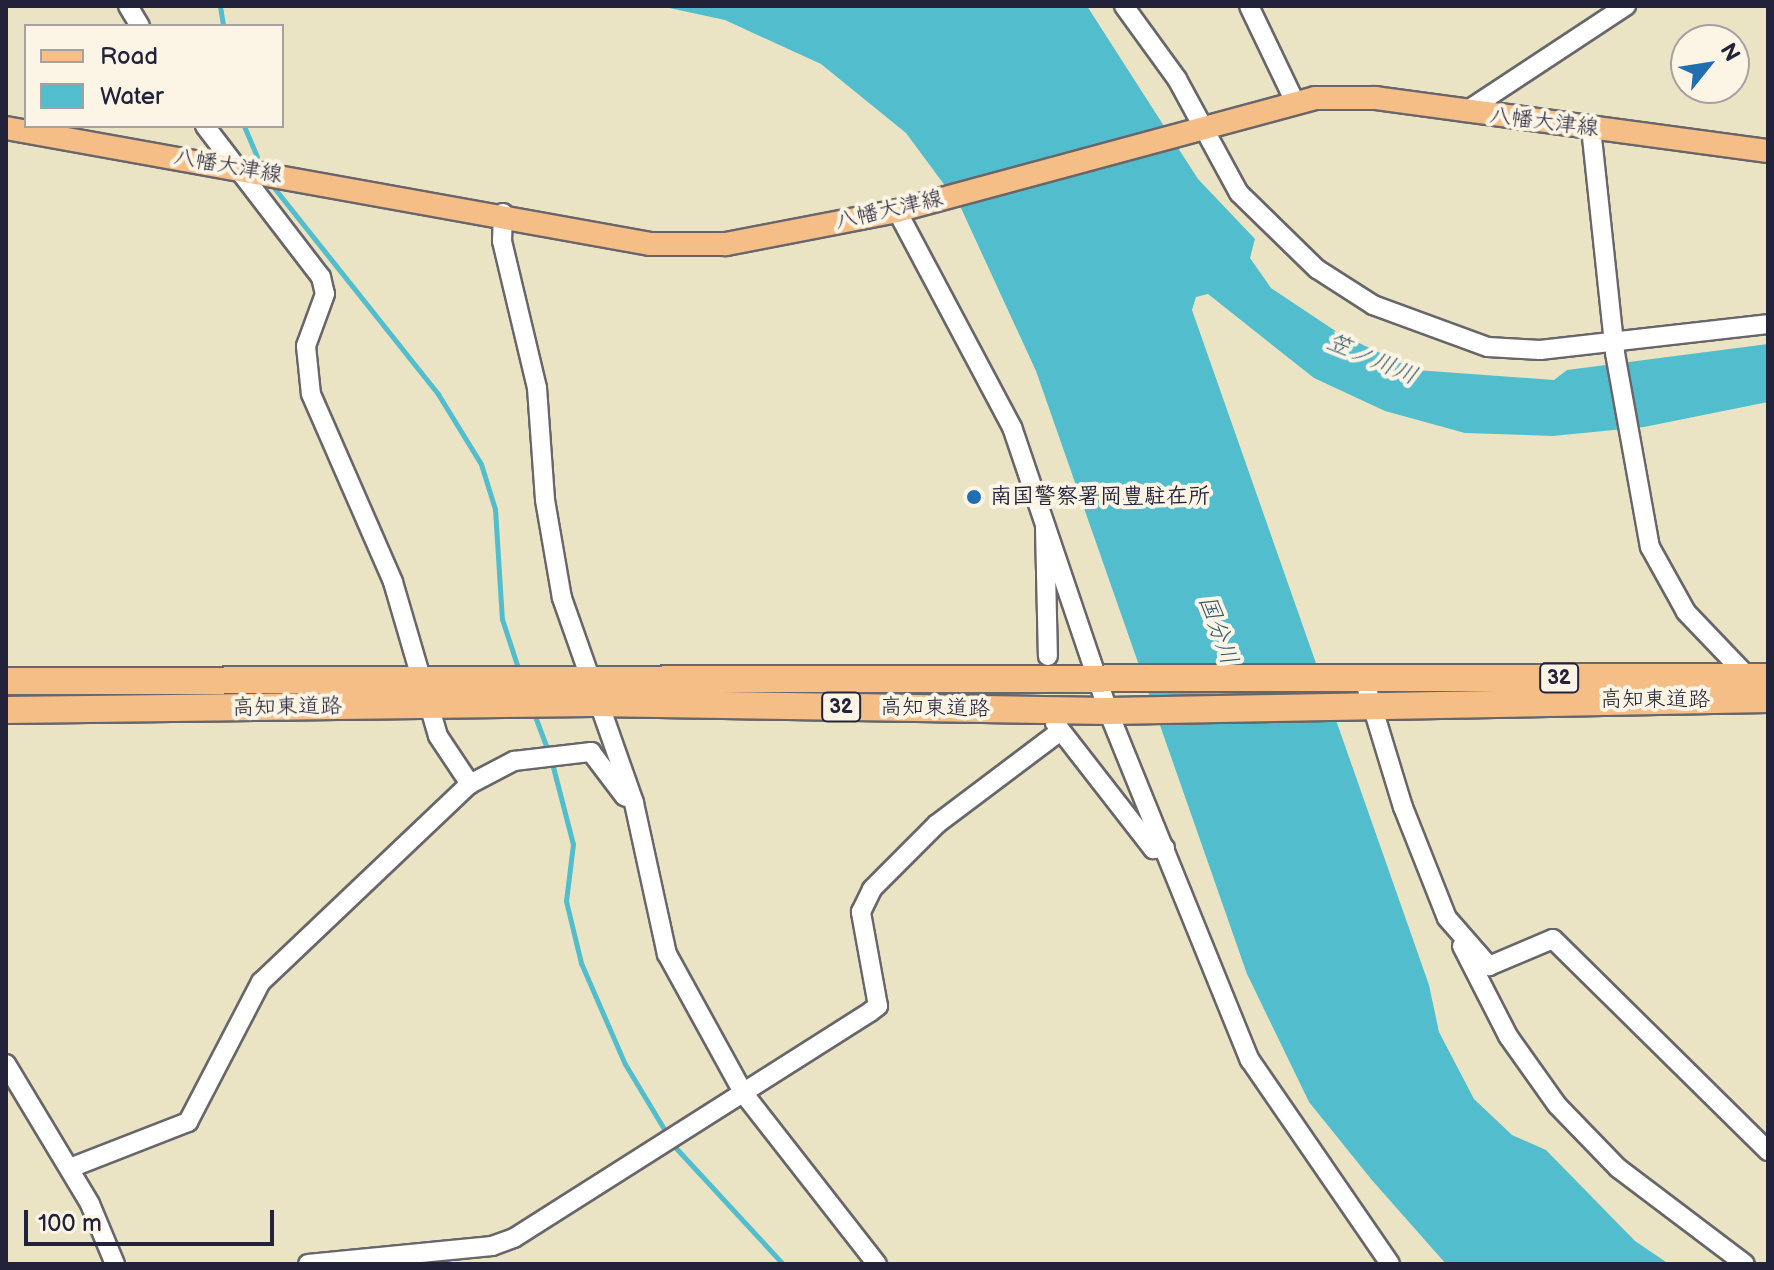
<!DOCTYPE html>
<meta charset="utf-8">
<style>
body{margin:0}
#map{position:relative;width:1774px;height:1270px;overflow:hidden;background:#ebe4c4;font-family:"Balsamiq Sans","Klee One",sans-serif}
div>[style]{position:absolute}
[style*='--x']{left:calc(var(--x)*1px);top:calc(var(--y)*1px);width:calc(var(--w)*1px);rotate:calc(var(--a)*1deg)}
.water>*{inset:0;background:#52becd}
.stream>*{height:5px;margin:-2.5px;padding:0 2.5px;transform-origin:2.5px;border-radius:2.5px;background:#52becd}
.roads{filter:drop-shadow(2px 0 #68666b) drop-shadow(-2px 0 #68666b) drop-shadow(0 2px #68666b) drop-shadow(0 -2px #68666b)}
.minor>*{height:18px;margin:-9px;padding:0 9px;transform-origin:9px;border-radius:9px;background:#fff}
.major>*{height:22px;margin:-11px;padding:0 11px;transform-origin:11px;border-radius:11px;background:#f6be87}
.highway>*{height:26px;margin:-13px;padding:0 13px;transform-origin:13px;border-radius:13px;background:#f6be87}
.dots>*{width:22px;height:22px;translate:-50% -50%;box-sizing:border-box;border:4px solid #fcf5e5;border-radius:50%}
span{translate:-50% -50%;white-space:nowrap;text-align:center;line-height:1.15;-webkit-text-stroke:8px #fcf5e5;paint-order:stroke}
.shield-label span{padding:2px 6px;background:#fcf5e5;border:2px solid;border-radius:6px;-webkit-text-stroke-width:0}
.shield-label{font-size:20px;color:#22223b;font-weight:700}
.street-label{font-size:22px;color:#22223b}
.poi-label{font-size:22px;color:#22223b;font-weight:700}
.left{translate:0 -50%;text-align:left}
.water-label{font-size:24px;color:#33596e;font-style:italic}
.frame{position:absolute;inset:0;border:8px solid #22223b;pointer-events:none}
.legend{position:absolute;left:24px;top:24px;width:260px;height:104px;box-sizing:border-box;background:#fcf5e5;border:2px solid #a5a1a1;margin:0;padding:10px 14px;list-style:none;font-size:24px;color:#22223b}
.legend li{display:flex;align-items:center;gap:16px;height:40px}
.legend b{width:40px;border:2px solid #a5a1a1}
.north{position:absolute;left:1670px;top:24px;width:80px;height:80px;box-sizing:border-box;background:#fcf5e5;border:2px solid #a5a1a1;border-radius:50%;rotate:60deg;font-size:22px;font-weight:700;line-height:32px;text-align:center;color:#22223b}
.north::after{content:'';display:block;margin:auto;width:28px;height:36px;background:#1f6fb2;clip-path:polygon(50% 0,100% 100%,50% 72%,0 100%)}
.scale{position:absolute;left:24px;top:1210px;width:250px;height:36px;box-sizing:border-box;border:4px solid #22223b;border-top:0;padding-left:10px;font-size:24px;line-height:28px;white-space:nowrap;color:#22223b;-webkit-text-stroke:6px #fcf5e5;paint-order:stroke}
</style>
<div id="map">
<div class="water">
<div style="clip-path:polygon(660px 6px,1087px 6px,1198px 179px,1255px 239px,1250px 258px,1271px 288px,1340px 334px,1416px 370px,1554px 380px,1567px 370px,1768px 344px,1768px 402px,1644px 427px,1553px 436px,1465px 433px,1385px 411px,1314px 378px,1208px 294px,1196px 297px,1192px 310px,1429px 985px,1439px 1032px,1474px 1099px,1512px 1135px,1546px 1150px,1635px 1241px,1669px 1264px,1446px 1264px,1371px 1179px,1309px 1102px,1247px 974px,1036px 371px,960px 206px,906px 133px,821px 64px,725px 20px)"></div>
</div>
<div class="stream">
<div style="--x:220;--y:6;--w:20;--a:81"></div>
<div style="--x:244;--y:126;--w:33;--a:67"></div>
<div style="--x:275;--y:189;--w:262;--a:51.5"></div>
<div style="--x:438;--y:394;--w:82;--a:58.4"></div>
<div style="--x:481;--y:464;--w:47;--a:72.7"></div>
<div style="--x:495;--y:509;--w:110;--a:86.4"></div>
<div style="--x:502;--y:619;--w:55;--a:71.9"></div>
<div style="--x:533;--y:711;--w:43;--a:69.4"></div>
<div style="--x:552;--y:763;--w:84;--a:75.5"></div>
<div style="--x:573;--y:844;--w:57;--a:97"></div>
<div style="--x:566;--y:901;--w:64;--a:76.4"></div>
<div style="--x:581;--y:963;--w:110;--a:66.5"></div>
<div style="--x:625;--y:1064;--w:82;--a:59"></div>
<div style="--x:675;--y:1147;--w:159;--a:47.3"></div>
</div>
<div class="roads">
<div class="minor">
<div style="--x:128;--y:6;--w:23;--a:59"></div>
<div style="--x:1124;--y:6;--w:90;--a:54"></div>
<div style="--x:1177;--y:79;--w:130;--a:61.5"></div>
<div style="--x:1239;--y:193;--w:109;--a:44.3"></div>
<div style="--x:1317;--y:269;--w:67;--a:32.7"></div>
<div style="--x:1373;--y:305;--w:122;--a:20.1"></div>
<div style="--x:1488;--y:347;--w:52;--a:3.3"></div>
<div style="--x:1540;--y:350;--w:229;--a:-6.5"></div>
<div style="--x:1249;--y:6;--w:106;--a:64.4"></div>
<div style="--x:1465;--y:112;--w:193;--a:-33.4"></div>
<div style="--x:205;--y:126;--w:190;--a:52.5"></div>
<div style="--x:321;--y:277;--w:17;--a:77"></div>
<div style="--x:325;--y:294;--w:55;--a:110.1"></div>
<div style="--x:306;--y:346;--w:48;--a:84.1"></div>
<div style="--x:311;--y:394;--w:205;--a:66.4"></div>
<div style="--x:393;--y:582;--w:160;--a:73.7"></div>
<div style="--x:438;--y:736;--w:58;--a:56.3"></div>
<div style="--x:1591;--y:128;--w:226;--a:83.9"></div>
<div style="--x:1615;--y:353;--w:197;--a:79.8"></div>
<div style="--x:1650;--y:547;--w:74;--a:61"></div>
<div style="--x:1686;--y:612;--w:97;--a:46.3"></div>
<div style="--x:897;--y:211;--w:245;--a:62"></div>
<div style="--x:1012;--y:427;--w:300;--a:71.3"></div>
<div style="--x:1108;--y:711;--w:377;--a:67.9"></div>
<div style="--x:1250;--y:1060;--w:247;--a:55.5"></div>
<div style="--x:503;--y:213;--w:28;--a:92"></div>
<div style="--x:502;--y:241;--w:151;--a:76.6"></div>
<div style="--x:537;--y:388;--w:112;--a:85.9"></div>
<div style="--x:545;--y:500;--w:99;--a:80.2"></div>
<div style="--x:562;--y:598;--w:217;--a:70.6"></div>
<div style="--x:634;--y:803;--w:155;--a:77.7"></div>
<div style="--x:667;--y:954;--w:160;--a:61.2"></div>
<div style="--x:744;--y:1094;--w:216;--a:52"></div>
<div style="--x:1045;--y:528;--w:128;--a:88.7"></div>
<div style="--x:1364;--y:679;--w:134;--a:73.1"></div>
<div style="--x:1403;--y:807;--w:119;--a:68.4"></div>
<div style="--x:1447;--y:918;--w:64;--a:48.8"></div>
<div style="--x:1489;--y:966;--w:69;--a:-22.9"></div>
<div style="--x:1553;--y:939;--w:302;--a:44.6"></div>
<div style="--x:1055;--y:723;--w:160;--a:52.1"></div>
<div style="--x:1153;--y:849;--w:12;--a:-5"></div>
<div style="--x:1462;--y:946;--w:101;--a:62.9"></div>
<div style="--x:1508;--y:1036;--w:85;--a:54.6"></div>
<div style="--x:1557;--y:1105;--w:88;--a:45.9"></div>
<div style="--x:1618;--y:1168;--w:159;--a:37.1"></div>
<div style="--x:6;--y:1064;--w:163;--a:59"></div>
<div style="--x:90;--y:1204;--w:65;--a:67.4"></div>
<div style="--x:70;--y:1168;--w:127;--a:-21.3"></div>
<div style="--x:188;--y:1122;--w:158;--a:-62.5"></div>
<div style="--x:261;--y:982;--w:288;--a:-43.5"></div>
<div style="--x:470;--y:784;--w:50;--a:-27.6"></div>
<div style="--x:514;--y:761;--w:78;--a:-6.7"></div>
<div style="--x:591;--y:752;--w:56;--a:52.9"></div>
<div style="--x:308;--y:1264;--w:185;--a:-5.6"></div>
<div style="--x:492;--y:1246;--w:23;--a:-20"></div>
<div style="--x:514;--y:1238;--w:422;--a:-32.4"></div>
<div style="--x:870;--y:1012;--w:10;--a:-37"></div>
<div style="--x:878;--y:1006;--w:96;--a:-100.3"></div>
<div style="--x:861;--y:912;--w:25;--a:-64"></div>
<div style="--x:872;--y:889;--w:92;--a:-45"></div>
<div style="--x:937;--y:824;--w:153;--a:-37"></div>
</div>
<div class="major">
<div style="--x:6;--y:128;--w:654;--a:10.21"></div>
<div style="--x:650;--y:244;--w:76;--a:0"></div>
<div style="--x:726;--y:244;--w:174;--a:-10.9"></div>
<div style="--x:897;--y:211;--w:433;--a:-15.1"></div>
<div style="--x:1315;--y:98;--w:61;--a:0"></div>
<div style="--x:1376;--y:98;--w:396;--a:7.7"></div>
</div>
<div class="highway">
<div style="--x:6;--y:681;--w:1762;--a:-0.13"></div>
<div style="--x:6;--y:710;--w:587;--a:-0.68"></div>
<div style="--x:593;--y:703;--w:515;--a:0.89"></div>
<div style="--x:1108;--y:711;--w:660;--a:-1.04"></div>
</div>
</div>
<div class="dots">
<div style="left:974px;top:497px;background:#1f6fb2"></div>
</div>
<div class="shield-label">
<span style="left:1559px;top:678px">32</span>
<span style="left:841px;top:707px">32</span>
</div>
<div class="street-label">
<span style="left:1544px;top:122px;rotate:7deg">八幡大津線</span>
<span style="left:228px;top:166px;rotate:10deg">八幡大津線</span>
<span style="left:889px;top:210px;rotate:-13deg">八幡大津線</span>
<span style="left:1655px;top:700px">高知東道路</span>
<span style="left:287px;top:707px;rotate:-1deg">高知東道路</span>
<span style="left:935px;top:708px;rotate:1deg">高知東道路</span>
</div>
<div class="poi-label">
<span class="left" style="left:990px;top:497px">南国警察署岡豊駐在所</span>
</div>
<div class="water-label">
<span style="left:1372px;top:359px;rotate:23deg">笠ノ川川</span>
<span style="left:1218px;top:630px;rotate:70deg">国分川</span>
</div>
<div class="frame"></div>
<ul class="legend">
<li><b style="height:10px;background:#f6be87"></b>Road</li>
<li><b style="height:22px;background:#52becd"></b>Water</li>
</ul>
<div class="north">N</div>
<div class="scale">100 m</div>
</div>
